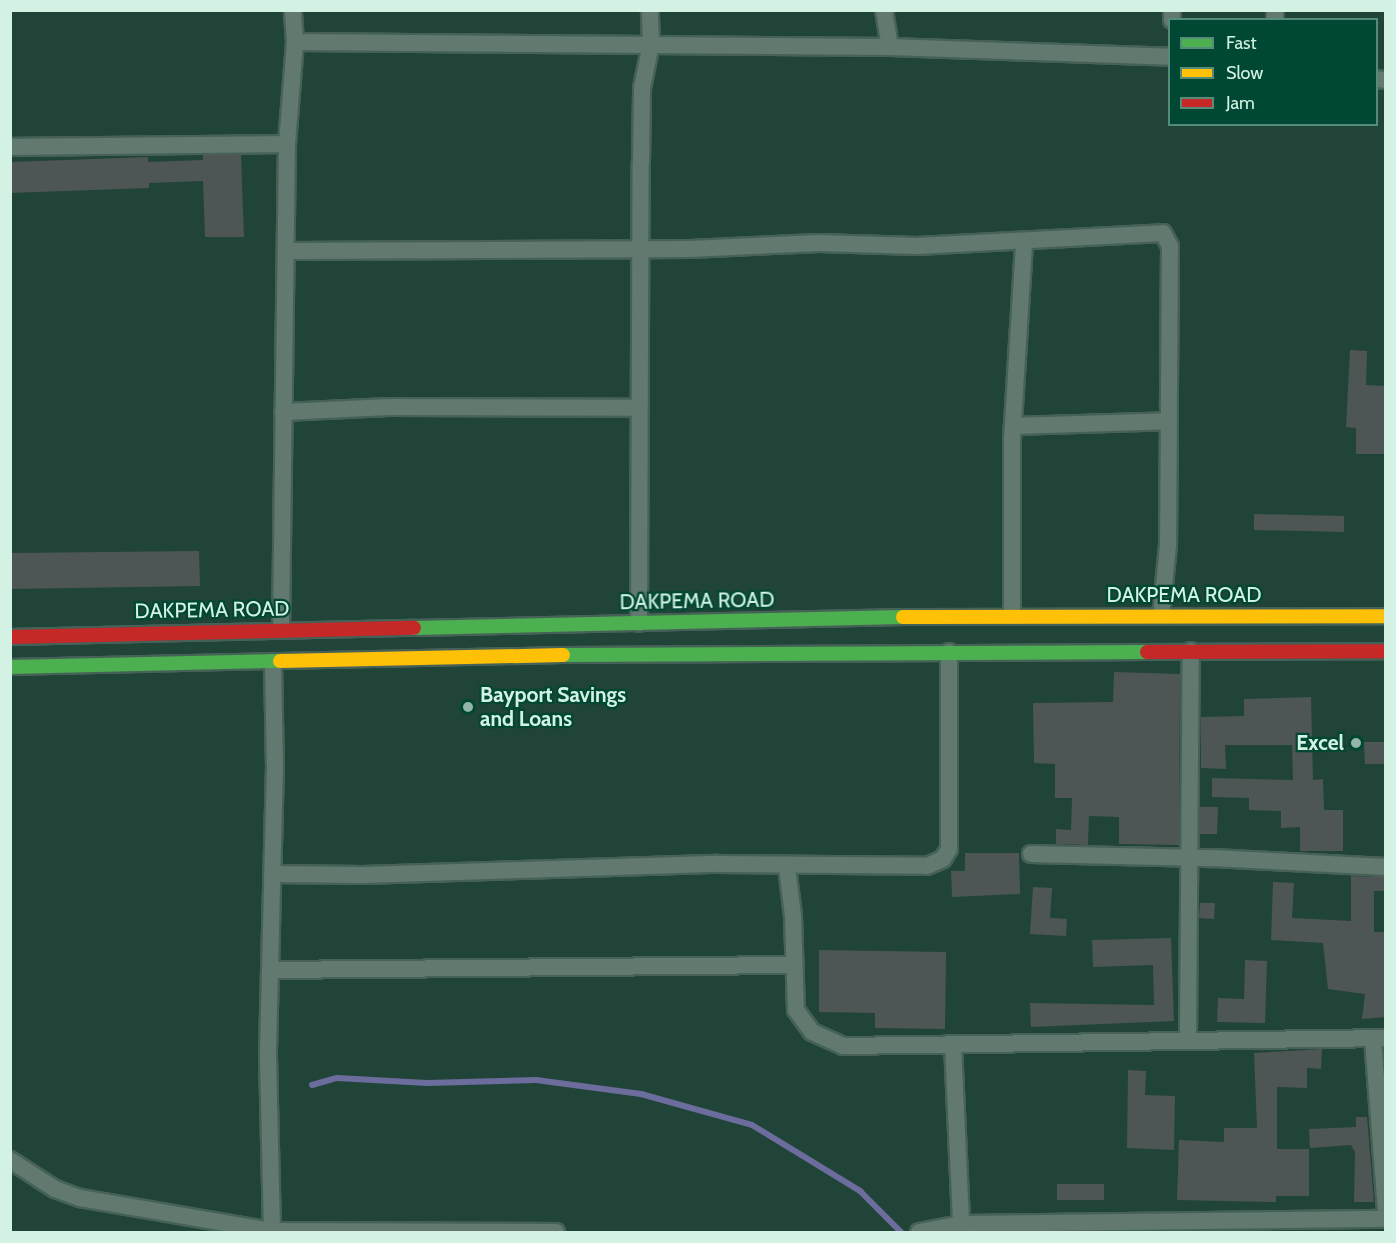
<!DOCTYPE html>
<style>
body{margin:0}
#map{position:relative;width:1396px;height:1243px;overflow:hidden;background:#204438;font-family:Cabin,sans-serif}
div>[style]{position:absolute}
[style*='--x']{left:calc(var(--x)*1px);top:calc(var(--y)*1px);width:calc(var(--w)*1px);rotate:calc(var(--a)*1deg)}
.stream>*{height:6px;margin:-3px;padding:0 3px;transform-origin:3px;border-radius:3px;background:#6c6c9d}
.building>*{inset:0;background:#4e5555}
.roads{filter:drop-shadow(2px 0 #466157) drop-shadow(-2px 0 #466157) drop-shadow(0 2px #466157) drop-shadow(0 -2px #466157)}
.street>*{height:16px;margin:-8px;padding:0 8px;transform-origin:8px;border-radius:8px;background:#61796f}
.fast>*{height:14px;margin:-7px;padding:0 7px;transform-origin:7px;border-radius:7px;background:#4caf50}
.slow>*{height:14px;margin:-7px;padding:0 7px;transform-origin:7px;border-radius:7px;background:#ffc107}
.jam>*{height:14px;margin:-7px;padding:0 7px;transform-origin:7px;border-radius:7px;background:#c62828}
.dots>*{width:16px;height:16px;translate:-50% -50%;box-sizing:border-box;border:3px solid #004833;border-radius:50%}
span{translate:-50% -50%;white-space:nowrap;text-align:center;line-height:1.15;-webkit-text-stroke:4.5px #004833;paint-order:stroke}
.street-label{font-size:21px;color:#d3f2e3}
.poi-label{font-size:21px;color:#d3f2e3;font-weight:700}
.left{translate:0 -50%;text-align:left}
.right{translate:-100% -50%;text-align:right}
.frame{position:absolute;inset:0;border:12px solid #d3f2e3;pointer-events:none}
.legend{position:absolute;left:1168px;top:18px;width:210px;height:108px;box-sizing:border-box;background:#004833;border:2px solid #548c79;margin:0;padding:8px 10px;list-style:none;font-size:18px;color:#d3f2e3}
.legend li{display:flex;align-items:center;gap:12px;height:30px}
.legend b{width:30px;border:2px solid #548c79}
</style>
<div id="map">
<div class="stream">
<div style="--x:312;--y:1085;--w:26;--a:-16"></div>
<div style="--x:337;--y:1078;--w:90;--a:3.2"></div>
<div style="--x:427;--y:1083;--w:109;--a:-1.6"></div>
<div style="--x:536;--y:1080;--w:106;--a:7.6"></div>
<div style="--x:641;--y:1094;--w:115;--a:15.6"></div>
<div style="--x:752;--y:1125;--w:127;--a:31.4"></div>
<div style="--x:860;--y:1191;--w:58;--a:45"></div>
</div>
<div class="building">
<div style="clip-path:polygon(203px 155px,241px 155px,244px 237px,205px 237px,203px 181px,149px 183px,149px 188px,10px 193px,10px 162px,148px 157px,148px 162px,203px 160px)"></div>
<div style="clip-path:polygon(1350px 350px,1367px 351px,1366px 385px,1386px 386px,1386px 454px,1356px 454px,1356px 428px,1346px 427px)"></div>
<div style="clip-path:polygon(1254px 514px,1344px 516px,1344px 532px,1254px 530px)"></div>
<div style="clip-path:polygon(199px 551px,200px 586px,10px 589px,10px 553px)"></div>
<div style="clip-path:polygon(1114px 672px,1180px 674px,1179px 845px,1119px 844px,1119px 817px,1089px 816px,1088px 845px,1056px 844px,1056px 829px,1071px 830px,1072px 798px,1055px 798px,1055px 764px,1034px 763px,1033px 703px,1113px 702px)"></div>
<div style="clip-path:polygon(1311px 697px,1313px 780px,1323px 779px,1324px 810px,1343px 810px,1343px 851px,1300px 851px,1300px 827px,1281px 828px,1281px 811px,1249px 810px,1249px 798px,1212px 797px,1212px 778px,1293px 780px,1292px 745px,1225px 745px,1226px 769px,1201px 768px,1201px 717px,1244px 716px,1244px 699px)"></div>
<div style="clip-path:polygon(1364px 742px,1386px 742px,1386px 764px,1365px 764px)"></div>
<div style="clip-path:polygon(1200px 807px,1218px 807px,1217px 834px,1200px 834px)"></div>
<div style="clip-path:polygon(965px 853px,1019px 853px,1020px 894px,952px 897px,951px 871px,965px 871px)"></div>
<div style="clip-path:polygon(1351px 876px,1386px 877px,1386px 891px,1374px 891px,1374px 932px,1386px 932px,1385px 1017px,1362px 1019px,1365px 994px,1328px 989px,1323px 943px,1271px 940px,1273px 882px,1294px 883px,1292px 918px,1351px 921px)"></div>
<div style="clip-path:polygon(1033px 887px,1052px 888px,1050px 918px,1067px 919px,1066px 936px,1030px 934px)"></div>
<div style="clip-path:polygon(1200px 903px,1215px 903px,1214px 919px,1199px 918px)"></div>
<div style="clip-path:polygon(1171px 938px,1174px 1021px,1031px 1027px,1030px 1003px,1154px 1005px,1153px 965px,1093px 967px,1092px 940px)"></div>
<div style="clip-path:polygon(819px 950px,946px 952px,945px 1029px,875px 1028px,875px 1013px,819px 1012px)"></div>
<div style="clip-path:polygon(1245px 960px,1267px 961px,1265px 1023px,1217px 1022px,1218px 998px,1244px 999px)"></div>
<div style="clip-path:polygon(1322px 1049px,1321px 1069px,1307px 1068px,1307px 1088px,1277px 1087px,1277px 1149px,1309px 1149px,1309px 1196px,1276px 1196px,1276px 1202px,1177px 1200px,1179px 1140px,1224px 1142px,1224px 1128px,1257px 1128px,1254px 1053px)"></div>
<div style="clip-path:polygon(1128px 1070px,1146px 1071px,1145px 1095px,1175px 1096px,1174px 1150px,1127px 1148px)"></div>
<div style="clip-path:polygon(1356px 1117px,1367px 1117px,1374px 1202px,1354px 1202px,1355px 1152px,1351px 1145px,1310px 1148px,1309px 1129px,1356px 1127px)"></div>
<div style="clip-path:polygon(1057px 1184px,1104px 1184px,1104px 1200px,1057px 1200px)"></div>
</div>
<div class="roads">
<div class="street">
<div style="--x:884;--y:10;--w:37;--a:81"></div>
<div style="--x:1172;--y:10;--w:10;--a:90"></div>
<div style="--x:1275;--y:10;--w:10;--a:90"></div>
<div style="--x:295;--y:42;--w:595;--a:0.48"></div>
<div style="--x:890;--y:47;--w:280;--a:2"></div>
<div style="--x:1376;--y:79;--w:10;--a:6"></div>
<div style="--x:10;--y:147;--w:277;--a:-0.6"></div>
<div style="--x:287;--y:251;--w:403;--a:-0.3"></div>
<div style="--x:690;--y:249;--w:129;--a:-2.7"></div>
<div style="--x:819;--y:243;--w:98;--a:1.8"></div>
<div style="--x:917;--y:246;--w:246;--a:-3"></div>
<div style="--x:1163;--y:233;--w:15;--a:62"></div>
<div style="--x:1170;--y:246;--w:161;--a:90.4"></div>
<div style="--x:1169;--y:407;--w:138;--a:90.4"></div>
<div style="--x:1168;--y:545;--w:71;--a:95.6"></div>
<div style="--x:283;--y:412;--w:106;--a:-2.7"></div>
<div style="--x:389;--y:407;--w:250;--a:0.2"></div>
<div style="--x:1013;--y:426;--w:155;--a:-1.8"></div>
<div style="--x:1012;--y:616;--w:176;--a:-90"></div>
<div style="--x:1012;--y:440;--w:198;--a:-86.5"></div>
<div style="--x:639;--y:623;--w:460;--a:-89.8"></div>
<div style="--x:641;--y:163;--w:75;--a:-89.2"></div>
<div style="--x:642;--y:88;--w:45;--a:-78.4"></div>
<div style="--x:651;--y:44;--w:34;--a:-92"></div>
<div style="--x:281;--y:630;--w:486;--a:-89.3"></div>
<div style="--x:287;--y:144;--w:102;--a:-85.5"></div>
<div style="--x:295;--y:42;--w:32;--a:-94"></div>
<div style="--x:1031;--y:854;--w:182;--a:1.3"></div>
<div style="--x:1213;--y:858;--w:173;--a:3"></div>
<div style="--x:787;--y:867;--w:49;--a:83"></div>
<div style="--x:793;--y:916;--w:94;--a:88.2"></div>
<div style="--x:796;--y:1010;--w:27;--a:54"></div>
<div style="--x:812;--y:1032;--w:34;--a:24"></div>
<div style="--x:843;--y:1046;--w:543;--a:-0.84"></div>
<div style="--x:272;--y:874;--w:91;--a:0.6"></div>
<div style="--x:363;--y:875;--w:355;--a:-1.8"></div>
<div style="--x:718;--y:864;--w:209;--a:0.5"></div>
<div style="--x:927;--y:866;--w:17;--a:-24"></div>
<div style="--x:943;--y:859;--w:12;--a:-59"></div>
<div style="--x:949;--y:849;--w:197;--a:-90"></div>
<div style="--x:270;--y:970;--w:524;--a:-0.55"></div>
<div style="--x:1373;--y:1038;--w:171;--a:85.7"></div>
<div style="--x:1188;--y:1041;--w:390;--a:-89.6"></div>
<div style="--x:953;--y:1045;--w:179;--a:87.4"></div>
<div style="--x:961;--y:1224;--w:425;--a:-0.7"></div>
<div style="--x:10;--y:1160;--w:54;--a:32.8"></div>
<div style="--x:55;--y:1189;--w:27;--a:20"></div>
<div style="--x:80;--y:1198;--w:195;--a:9.8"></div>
<div style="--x:272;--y:1231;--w:284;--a:0.2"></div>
<div style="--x:272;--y:1232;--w:181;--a:-91.3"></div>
<div style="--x:268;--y:1051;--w:283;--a:-88.6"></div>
<div style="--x:275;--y:768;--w:106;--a:-91.1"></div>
<div style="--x:919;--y:1232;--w:43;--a:-10.8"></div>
</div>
<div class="fast">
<div style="--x:414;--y:628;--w:489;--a:-1.3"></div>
<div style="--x:563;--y:655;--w:584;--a:-0.29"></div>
<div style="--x:10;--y:667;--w:270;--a:-1.3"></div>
</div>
<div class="slow">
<div style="--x:903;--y:617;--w:483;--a:-0.1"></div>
<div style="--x:280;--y:661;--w:283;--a:-1.2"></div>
</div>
<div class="jam">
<div style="--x:10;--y:637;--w:404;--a:-1.3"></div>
<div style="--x:1147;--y:652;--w:239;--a:-0.2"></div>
</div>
</div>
<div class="dots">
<div style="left:468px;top:707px;background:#94b5a7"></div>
<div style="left:1356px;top:743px;background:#94b5a7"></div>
</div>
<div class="street-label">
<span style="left:1184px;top:595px">DAKPEMA ROAD</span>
<span style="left:697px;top:601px;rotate:-1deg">DAKPEMA ROAD</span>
<span style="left:212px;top:610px;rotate:-1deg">DAKPEMA ROAD</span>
</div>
<div class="poi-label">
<span class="left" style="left:480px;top:707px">Bayport Savings<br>and Loans</span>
<span class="right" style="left:1344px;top:743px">Excel</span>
</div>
<div class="frame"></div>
<ul class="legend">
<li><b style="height:8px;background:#4caf50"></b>Fast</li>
<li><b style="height:8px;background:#ffc107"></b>Slow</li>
<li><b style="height:8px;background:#c62828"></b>Jam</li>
</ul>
</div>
